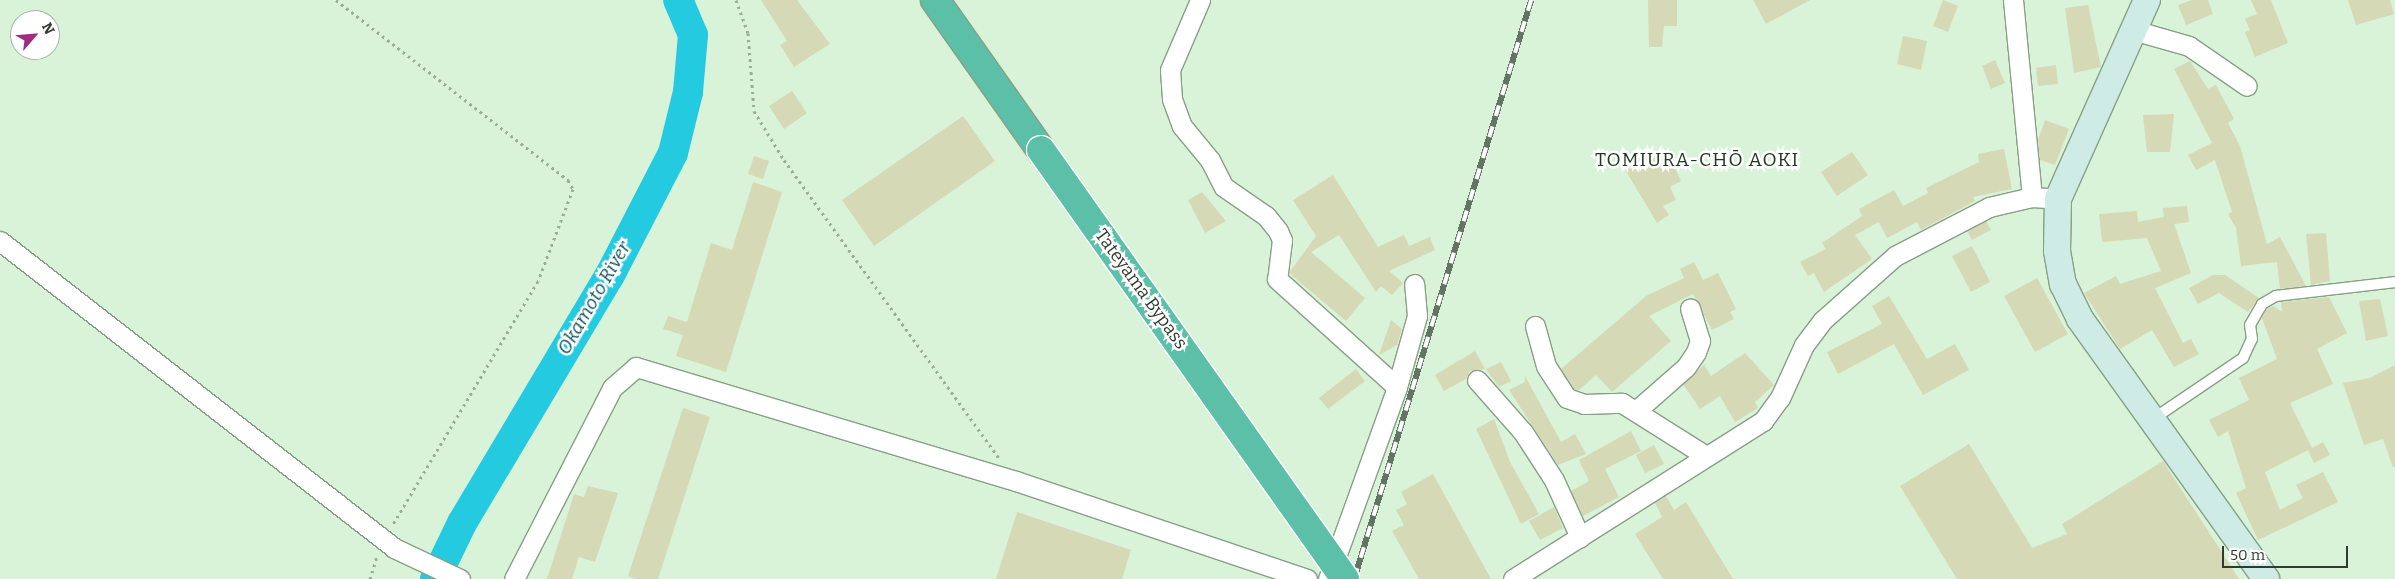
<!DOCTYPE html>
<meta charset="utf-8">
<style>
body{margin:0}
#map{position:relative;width:2395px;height:579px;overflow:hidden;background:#d8f3d7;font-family:Bitter,serif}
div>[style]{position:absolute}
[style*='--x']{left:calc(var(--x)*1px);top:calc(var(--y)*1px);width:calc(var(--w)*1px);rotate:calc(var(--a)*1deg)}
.river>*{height:30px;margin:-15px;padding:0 15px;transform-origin:15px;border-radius:15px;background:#24cbe0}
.building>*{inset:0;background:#d6d9b5}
.path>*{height:3px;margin-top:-1.5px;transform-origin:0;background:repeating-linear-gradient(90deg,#99ae98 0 2.5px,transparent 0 6.5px)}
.roads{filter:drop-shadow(1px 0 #87a085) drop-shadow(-1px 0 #87a085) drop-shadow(0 1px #87a085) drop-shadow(0 -1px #87a085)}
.lane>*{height:10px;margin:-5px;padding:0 5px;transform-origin:5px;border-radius:5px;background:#fff}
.street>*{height:19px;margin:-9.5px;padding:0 9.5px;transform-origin:9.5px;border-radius:9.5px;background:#fff}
.secondary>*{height:26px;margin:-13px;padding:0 13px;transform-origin:13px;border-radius:13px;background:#ceece5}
.highway>*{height:28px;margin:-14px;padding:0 14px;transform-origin:14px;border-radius:14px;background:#5cc0a9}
.rail>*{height:5.5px;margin-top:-2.75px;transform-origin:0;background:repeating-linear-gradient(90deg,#fff 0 11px,#647464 0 22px);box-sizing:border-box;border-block:1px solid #647464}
.bridges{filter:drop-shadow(1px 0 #fff) drop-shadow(-1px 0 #fff) drop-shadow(0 1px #fff) drop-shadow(0 -1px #fff)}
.highway-bridge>*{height:28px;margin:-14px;padding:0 14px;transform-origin:14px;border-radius:14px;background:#5cc0a9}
span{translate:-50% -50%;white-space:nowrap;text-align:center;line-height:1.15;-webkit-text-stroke:5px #fff;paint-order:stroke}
.street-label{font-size:18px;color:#303b30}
.neighbourhood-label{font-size:19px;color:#233922;letter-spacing:1px}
.water-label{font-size:19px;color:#0e5059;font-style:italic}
.north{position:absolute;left:10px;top:10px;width:50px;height:50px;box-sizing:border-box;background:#fff;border:1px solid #acb1ac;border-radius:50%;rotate:63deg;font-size:14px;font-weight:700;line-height:20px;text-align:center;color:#303b30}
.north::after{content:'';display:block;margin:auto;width:18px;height:22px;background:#a12b84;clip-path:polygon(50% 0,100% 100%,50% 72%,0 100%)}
.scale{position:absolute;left:2222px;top:546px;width:126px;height:22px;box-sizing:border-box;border:2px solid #303b30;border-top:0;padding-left:6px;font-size:15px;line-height:18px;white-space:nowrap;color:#303b30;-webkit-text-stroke:4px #fff;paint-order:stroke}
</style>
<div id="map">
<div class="river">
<div style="--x:435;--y:579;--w:62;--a:-64.3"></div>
<div style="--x:462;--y:523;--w:289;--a:-59.2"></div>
<div style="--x:610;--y:275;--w:137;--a:-62.7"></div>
<div style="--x:673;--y:153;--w:63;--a:-76.2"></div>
<div style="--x:688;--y:92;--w:57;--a:-85"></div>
<div style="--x:693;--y:35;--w:38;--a:-113"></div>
</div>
<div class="building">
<div style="clip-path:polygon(761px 0,797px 0,830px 44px,794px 67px,780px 45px,787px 41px)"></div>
<div style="clip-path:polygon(1648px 0,1677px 0,1677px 26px,1664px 26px,1662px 47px,1649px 47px)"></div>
<div style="clip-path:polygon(1753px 0,1810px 0,1766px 24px)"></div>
<div style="clip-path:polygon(1943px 0,1958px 6px,1948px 32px,1933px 26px)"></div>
<div style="clip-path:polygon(2192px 0,2208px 0,2213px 14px,2186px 25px,2178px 5px)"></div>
<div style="clip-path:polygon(2251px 0,2271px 0,2288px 43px,2255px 57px,2245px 32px,2250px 30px,2245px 19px,2257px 14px)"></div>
<div style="clip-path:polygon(2348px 0,2390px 0,2394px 14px,2356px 25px)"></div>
<div style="clip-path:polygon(2088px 5px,2101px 67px,2074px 73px,2065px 8px)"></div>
<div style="clip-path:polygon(1903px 36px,1927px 41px,1921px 70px,1897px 64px)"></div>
<div style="clip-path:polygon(1995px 60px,2005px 83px,1991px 89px,1982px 66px)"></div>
<div style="clip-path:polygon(2190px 61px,2208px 89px,2216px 85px,2234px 119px,2228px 123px,2240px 146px,2267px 244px,2280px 237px,2306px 286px,2280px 289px,2277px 262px,2241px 266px,2236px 228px,2228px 214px,2232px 212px,2215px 160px,2196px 170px,2188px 155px,2212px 143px,2174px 69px)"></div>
<div style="clip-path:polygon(2056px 65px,2058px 84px,2038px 86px,2036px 68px)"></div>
<div style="clip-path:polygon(792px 91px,807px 113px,784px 129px,769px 106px)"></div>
<div style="clip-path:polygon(2174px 114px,2170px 152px,2147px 152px,2143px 115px)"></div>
<div style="clip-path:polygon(963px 116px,995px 161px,874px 246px,842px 200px)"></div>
<div style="clip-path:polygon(2045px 120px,2069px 129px,2055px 165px,2040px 160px,2038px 140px)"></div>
<div style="clip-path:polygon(2004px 149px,2012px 189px,1973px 197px,1975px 201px,1921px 230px,1917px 222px,1887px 238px,1879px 222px,1855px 235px,1872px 259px,1824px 292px,1814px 273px,1808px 276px,1800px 262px,1826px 249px,1822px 243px,1862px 216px,1859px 209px,1894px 190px,1903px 206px,1928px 193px,1926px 188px,1979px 162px,1978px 154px)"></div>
<div style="clip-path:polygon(1657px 150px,1665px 165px,1672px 162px,1681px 181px,1670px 187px,1676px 200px,1663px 206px,1669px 215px,1657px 223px,1623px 166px)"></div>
<div style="clip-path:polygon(1852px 152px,1868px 175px,1837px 196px,1821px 172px)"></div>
<div style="clip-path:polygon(754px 156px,769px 161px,763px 179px,748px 174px)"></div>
<div style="clip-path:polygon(1333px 175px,1378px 247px,1404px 235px,1409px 246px,1430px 237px,1435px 250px,1389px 271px,1403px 283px,1392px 295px,1381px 286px,1376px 292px,1339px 235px,1311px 252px,1365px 298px,1346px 321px,1289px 273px,1316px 236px,1293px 200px)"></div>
<div style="clip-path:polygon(753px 182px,782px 192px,726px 372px,676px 356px,683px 335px,663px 329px,668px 316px,687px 322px,711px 243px,732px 250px)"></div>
<div style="clip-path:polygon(1202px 192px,1226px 221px,1205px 233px,1188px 200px)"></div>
<div style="clip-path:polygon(2187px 206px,2189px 222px,2174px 224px,2191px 273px,2155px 288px,2183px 343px,2191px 339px,2199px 354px,2174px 367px,2152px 330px,2120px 349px,2084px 293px,2116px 276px,2120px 284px,2161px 271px,2147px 238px,2102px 242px,2099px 214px,2137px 211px,2138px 222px,2164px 217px,2163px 208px)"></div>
<div style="clip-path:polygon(1986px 221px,1991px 230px,1972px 240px,1967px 231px)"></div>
<div style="clip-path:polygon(2326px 233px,2330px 281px,2311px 285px,2306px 234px)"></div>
<div style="clip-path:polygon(1972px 246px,1990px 282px,1971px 292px,1952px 256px)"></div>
<div style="clip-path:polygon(1694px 262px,1703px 280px,1718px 273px,1736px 309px,1730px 312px,1734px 319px,1712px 330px,1693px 294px,1649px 316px,1671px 341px,1612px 392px,1596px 375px,1579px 390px,1574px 389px,1561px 369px,1646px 296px,1684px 278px,1680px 269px)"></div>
<div style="clip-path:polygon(2213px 275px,2225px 275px,2259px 298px,2248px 312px,2219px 293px,2198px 304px,2189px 288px)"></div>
<div style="clip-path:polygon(2037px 278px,2068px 334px,2035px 352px,2004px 296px)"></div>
<div style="clip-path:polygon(1889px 296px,1927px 359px,1955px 344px,1969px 370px,1923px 395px,1894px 344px,1838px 374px,1827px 352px,1882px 324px,1872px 306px)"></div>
<div style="clip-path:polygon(2329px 297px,2347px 333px,2317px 349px,2333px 384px,2290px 403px,2312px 448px,2323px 442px,2330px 455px,2314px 463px,2308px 450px,2265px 472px,2280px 510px,2303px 498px,2296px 485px,2323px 472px,2338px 502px,2258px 540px,2236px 493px,2246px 488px,2228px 431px,2218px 437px,2209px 420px,2249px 400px,2239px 378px,2277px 359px,2262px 318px,2267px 309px,2273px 306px,2282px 312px,2281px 302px)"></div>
<div style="clip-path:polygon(2380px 299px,2388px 336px,2366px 341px,2359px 301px)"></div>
<div style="clip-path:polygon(1391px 320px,1402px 329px,1397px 345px,1379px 355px)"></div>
<div style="clip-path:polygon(1475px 351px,1485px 369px,1470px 371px,1466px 379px,1444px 391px,1435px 375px)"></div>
<div style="clip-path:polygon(1745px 353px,1774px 385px,1755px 402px,1758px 408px,1735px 422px,1720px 396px,1700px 409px,1683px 384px,1704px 365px,1711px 376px)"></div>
<div style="clip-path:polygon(1501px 362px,1511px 381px,1499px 387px,1486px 369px)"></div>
<div style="clip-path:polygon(2395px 365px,2395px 467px,2393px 467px,2383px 439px,2364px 445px,2343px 383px,2370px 378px)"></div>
<div style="clip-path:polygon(1356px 369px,1365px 381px,1328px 409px,1319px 398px)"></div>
<div style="clip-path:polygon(1525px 376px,1561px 442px,1575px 434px,1586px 454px,1558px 465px,1509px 390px,1525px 382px)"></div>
<div style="clip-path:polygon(683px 408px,710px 417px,658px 579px,636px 579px,628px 576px)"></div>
<div style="clip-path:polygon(1494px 419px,1510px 462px,1539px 514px,1521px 524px,1476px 429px)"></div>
<div style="clip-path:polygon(1631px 431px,1641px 451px,1605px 469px,1619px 497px,1583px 516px,1571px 491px,1589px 481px,1579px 460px)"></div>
<div style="clip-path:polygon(1969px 444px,2032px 548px,2067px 534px,2062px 524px,2163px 461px,2239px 579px,1957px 579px,1900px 486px)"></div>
<div style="clip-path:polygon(1654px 445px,1664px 464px,1645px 473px,1636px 455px)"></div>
<div style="clip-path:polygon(1433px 474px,1491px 579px,1419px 579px,1392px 531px,1404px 525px,1396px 510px,1407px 504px,1401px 492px)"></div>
<div style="clip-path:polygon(588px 486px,618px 493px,595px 562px,579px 557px,572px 579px,547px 579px,574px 494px,584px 497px)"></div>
<div style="clip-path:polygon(1666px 496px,1674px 510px,1686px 502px,1733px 579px,1663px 579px,1635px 534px,1662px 517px,1655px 503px)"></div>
<div style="clip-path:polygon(1554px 507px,1563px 528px,1540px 540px,1529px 521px)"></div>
<div style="clip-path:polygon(1017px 512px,1131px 550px,1122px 579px,996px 579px)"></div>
</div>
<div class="path">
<div style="--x:336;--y:0;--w:294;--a:37.8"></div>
<div style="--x:568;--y:180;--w:10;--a:61"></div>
<div style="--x:573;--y:189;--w:98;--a:110.8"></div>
<div style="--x:538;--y:281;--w:285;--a:120.8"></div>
<div style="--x:736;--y:0;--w:35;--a:70"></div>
<div style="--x:748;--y:33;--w:78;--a:85.6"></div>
<div style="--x:754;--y:111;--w:57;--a:58.5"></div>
<div style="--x:784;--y:160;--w:367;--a:54.2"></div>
<div style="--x:370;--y:579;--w:24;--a:-73"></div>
</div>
<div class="roads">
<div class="lane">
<div style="--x:2153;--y:419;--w:109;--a:-34.1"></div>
<div style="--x:2243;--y:358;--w:21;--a:-65"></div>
<div style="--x:2252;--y:339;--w:14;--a:-98"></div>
<div style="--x:2250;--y:325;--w:24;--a:-60"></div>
<div style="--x:2262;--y:304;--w:16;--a:-30"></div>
<div style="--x:2276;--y:296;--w:120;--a:-6.7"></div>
</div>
<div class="street">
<div style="--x:1200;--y:0;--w:76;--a:113.2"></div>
<div style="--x:1170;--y:70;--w:29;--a:86"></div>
<div style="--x:1172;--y:99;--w:29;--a:70"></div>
<div style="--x:1182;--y:126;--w:44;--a:50.5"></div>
<div style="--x:1210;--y:160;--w:30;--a:63"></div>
<div style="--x:1224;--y:187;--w:51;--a:34.6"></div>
<div style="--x:1266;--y:216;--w:19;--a:51"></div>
<div style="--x:1278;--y:231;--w:10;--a:66"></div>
<div style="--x:1282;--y:240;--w:39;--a:97"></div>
<div style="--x:1277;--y:279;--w:161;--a:42"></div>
<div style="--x:2013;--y:0;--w:198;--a:84.5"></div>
<div style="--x:2133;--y:30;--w:58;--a:15.9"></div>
<div style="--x:2189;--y:46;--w:70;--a:34.6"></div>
<div style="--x:0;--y:241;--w:499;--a:37.9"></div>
<div style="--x:394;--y:548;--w:73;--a:25.2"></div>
<div style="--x:1535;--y:326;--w:41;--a:74.6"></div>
<div style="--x:1546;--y:366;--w:38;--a:57"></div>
<div style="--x:1567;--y:398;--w:18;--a:19"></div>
<div style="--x:1584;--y:404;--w:38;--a:-2"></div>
<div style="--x:1622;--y:403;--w:99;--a:32.2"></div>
<div style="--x:1477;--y:380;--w:69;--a:48.5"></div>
<div style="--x:1523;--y:432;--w:57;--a:57.1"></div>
<div style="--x:1554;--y:480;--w:63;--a:65.5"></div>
<div style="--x:1637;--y:410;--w:65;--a:-41.3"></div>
<div style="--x:1686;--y:367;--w:18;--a:-56"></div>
<div style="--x:1696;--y:352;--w:12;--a:-70"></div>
<div style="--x:1700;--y:341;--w:34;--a:-107"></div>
<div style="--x:514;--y:579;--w:215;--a:-62.8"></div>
<div style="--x:612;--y:388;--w:32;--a:-41"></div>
<div style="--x:636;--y:367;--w:397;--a:16.7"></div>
<div style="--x:1016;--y:481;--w:307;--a:18.6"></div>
<div style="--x:1328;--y:579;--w:204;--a:-70.2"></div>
<div style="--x:1397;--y:387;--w:74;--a:-74.3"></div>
<div style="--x:1417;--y:316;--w:32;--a:-95"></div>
<div style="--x:1513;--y:579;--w:296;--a:-32.3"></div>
<div style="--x:1763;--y:421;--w:29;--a:-54"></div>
<div style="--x:1780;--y:398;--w:58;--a:-65.6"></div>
<div style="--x:1804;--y:345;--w:31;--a:-53"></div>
<div style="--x:1823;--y:320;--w:96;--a:-41.6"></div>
<div style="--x:1895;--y:256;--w:106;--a:-27.5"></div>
<div style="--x:1989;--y:207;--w:44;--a:-13.1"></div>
<div style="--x:2032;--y:197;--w:26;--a:4"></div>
</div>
<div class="secondary">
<div style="--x:2147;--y:0;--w:218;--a:114.1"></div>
<div style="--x:2058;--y:199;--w:52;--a:91.1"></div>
<div style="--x:2057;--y:251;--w:34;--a:80"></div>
<div style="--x:2063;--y:284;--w:39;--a:64"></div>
<div style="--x:2080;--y:319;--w:320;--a:54.4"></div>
</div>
<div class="highway">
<div style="--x:935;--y:0;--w:184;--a:54.8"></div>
</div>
</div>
<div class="rail">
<div style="--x:1354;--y:579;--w:605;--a:-73"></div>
</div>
<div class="bridges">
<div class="highway-bridge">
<div style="--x:1041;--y:150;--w:526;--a:54.68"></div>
</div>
</div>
<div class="street-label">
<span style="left:1141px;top:289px;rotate:54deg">Tateyama Bypass</span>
</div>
<div class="neighbourhood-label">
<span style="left:1697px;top:160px">TOMIURA-CHŌ AOKI</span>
</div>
<div class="water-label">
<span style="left:594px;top:298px;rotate:-60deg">Okamoto River</span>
</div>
<div class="north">N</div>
<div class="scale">50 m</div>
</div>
